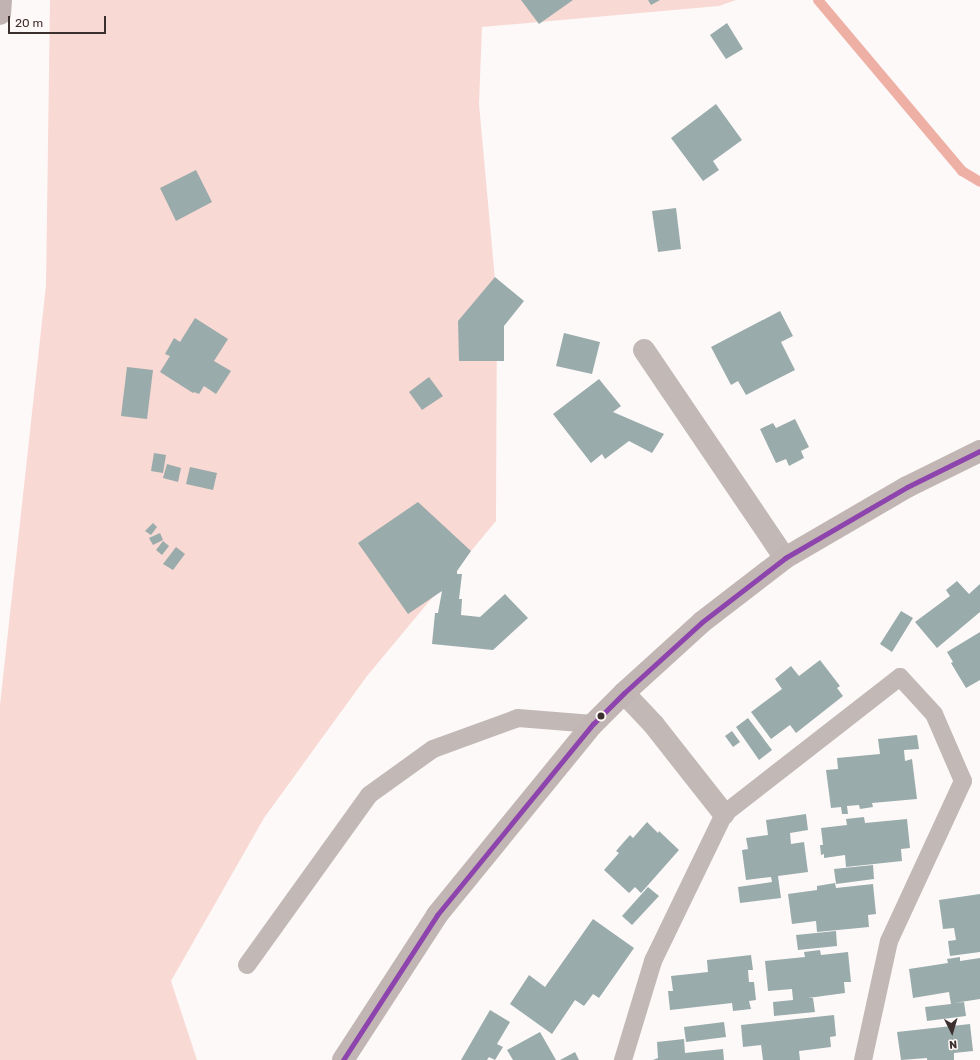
<!DOCTYPE html>
<style>
body{margin:0}
#map{position:relative;width:980px;height:1060px;overflow:hidden;background:#fdf9f9;font-family:Rubik,sans-serif}
div>[style]{position:absolute}
[style*='--x']{left:calc(var(--x)*1px);top:calc(var(--y)*1px);width:calc(var(--w)*1px);rotate:calc(var(--a)*1deg)}
.green>*{inset:0;background:#f8d9d4}
.stream>*{height:10px;margin:-5px;padding:0 5px;transform-origin:5px;border-radius:5px;background:#eeb0a5}
.building>*{inset:0;background:#99abaa}
.service>*{height:18px;margin:-9px;padding:0 9px;transform-origin:9px;border-radius:9px;background:#c2b8b6}
.minor>*{height:22px;margin:-11px;padding:0 11px;transform-origin:11px;border-radius:11px;background:#c2b8b6}
.secondary>*{height:22px;margin:-11px;padding:0 11px;transform-origin:11px;border-radius:11px;background:#c2b6b4}
.motorway>*{height:22px;margin:-11px;padding:0 11px;transform-origin:11px;border-radius:11px;background:#c0b3b2}
.bus-1>*{height:5px;margin:-2.5px;padding:0 2.5px;transform-origin:2.5px;border-radius:2.5px;background:#8e44ad}
.dots>*{width:11px;height:11px;translate:-50% -50%;box-sizing:border-box;border:2px solid #fff8f7;border-radius:50%}
span{translate:-50% -50%;white-space:nowrap;text-align:center;line-height:1.15;-webkit-text-stroke:3px #fff8f7;paint-order:stroke}
.north{position:absolute;left:932px;top:1012px;width:40px;height:40px;-webkit-text-stroke:3px #fff8f7;paint-order:stroke;rotate:175deg;font-size:11px;font-weight:700;line-height:16px;text-align:center;color:#3c302e}
.north::after{content:'';display:block;margin:auto;width:14px;height:18px;background:#3c302e;clip-path:polygon(50% 0,100% 100%,50% 72%,0 100%)}
.scale{position:absolute;left:8px;top:16px;width:98px;height:18px;box-sizing:border-box;border:2px solid #3c302e;border-top:0;padding-left:5px;font-size:12px;line-height:14px;white-space:nowrap;color:#3c302e;-webkit-text-stroke:3px #fff8f7;paint-order:stroke}
</style>
<div id="map">
<div class="green">
<div style="clip-path:polygon(50px 0,736px 0,719px 6px,482px 27px,479px 104px,497px 302px,496px 521px,367px 676px,264px 818px,171px 981px,197px 1060px,0 1060px,0 705px,46px 285px)"></div>
</div>
<div class="stream">
<div style="--x:818;--y:0;--w:224;--a:49.9"></div>
<div style="--x:962;--y:171;--w:21;--a:31"></div>
</div>
<div class="building">
<div style="clip-path:polygon(521px 0,573px 0,539px 24px)"></div>
<div style="clip-path:polygon(648px 0,660px 0,651px 5px)"></div>
<div style="clip-path:polygon(727px 23px,743px 49px,726px 59px,710px 35px)"></div>
<div style="clip-path:polygon(716px 104px,742px 140px,713px 161px,719px 170px,703px 181px,671px 138px)"></div>
<div style="clip-path:polygon(196px 170px,212px 202px,176px 221px,160px 188px)"></div>
<div style="clip-path:polygon(676px 208px,681px 249px,658px 252px,652px 211px)"></div>
<div style="clip-path:polygon(495px 277px,524px 301px,504px 326px,504px 361px,459px 361px,458px 321px)"></div>
<div style="clip-path:polygon(780px 311px,793px 336px,781px 342px,795px 370px,746px 395px,738px 381px,731px 385px,711px 347px)"></div>
<div style="clip-path:polygon(195px 318px,228px 339px,214px 361px,231px 371px,216px 394px,204px 386px,199px 394px,194px 392px,193px 393px,160px 372px,170px 356px,165px 354px,174px 338px,180px 342px)"></div>
<div style="clip-path:polygon(564px 333px,600px 342px,592px 374px,556px 366px)"></div>
<div style="clip-path:polygon(127px 367px,153px 370px,147px 419px,121px 416px)"></div>
<div style="clip-path:polygon(429px 377px,443px 396px,422px 410px,409px 392px)"></div>
<div style="clip-path:polygon(599px 379px,621px 406px,613px 412px,664px 434px,652px 453px,629px 441px,605px 459px,602px 454px,591px 463px,553px 414px)"></div>
<div style="clip-path:polygon(795px 419px,809px 447px,801px 451px,804px 458px,789px 466px,786px 459px,776px 463px,760px 429px,773px 423px,776px 428px)"></div>
<div style="clip-path:polygon(154px 453px,166px 455px,163px 473px,151px 471px)"></div>
<div style="clip-path:polygon(167px 464px,181px 468px,178px 482px,163px 478px)"></div>
<div style="clip-path:polygon(190px 467px,217px 473px,213px 490px,186px 484px)"></div>
<div style="clip-path:polygon(418px 502px,471px 551px,457px 571px,457px 574px,462px 574px,459px 599px,462px 599px,461px 615px,480px 617px,505px 594px,528px 618px,493px 650px,432px 644px,435px 613px,438px 613px,442px 591px,408px 614px,358px 543px)"></div>
<div style="clip-path:polygon(153px 523px,157px 527px,151px 535px,145px 531px)"></div>
<div style="clip-path:polygon(160px 533px,163px 540px,153px 545px,149px 538px)"></div>
<div style="clip-path:polygon(163px 541px,169px 546px,162px 555px,156px 550px)"></div>
<div style="clip-path:polygon(176px 547px,185px 554px,173px 570px,163px 564px)"></div>
<div style="clip-path:polygon(957px 581px,969px 594px,980px 584px,980px 612px,937px 648px,915px 622px,950px 596px,946px 590px)"></div>
<div style="clip-path:polygon(901px 611px,913px 618px,892px 652px,880px 644px)"></div>
<div style="clip-path:polygon(980px 632px,980px 680px,966px 688px,951px 663px,953px 662px,947px 652px)"></div>
<div style="clip-path:polygon(820px 660px,840px 686px,837px 688px,843px 696px,796px 733px,790px 725px,771px 739px,751px 712px,782px 689px,775px 679px,791px 666px,799px 676px)"></div>
<div style="clip-path:polygon(748px 718px,772px 750px,759px 760px,736px 727px)"></div>
<div style="clip-path:polygon(732px 731px,740px 742px,733px 747px,725px 736px)"></div>
<div style="clip-path:polygon(917px 735px,919px 749px,904px 750px,905px 761px,912px 759px,917px 799px,872px 803px,873px 807px,860px 809px,859px 805px,847px 806px,848px 814px,842px 814px,841px 807px,831px 808px,826px 770px,838px 769px,837px 758px,880px 754px,878px 739px)"></div>
<div style="clip-path:polygon(806px 814px,808px 830px,790px 833px,791px 844px,804px 842px,808px 872px,778px 876px,781px 898px,740px 903px,738px 887px,772px 882px,771px 877px,746px 880px,742px 850px,748px 849px,746px 838px,768px 835px,766px 820px)"></div>
<div style="clip-path:polygon(864px 817px,865px 823px,907px 819px,910px 848px,901px 849px,902px 861px,846px 867px,845px 855px,824px 858px,824px 854px,821px 855px,820px 845px,823px 845px,821px 828px,847px 825px,846px 819px)"></div>
<div style="clip-path:polygon(647px 822px,658px 833px,659px 831px,679px 850px,641px 893px,635px 887px,629px 893px,604px 870px,619px 853px,616px 851px,630px 835px,633px 838px)"></div>
<div style="clip-path:polygon(873px 865px,874px 879px,836px 884px,834px 869px)"></div>
<div style="clip-path:polygon(835px 883px,836px 888px,873px 884px,876px 914px,868px 915px,869px 927px,817px 932px,816px 921px,792px 924px,788px 894px,817px 890px,817px 886px)"></div>
<div style="clip-path:polygon(648px 887px,659px 896px,632px 925px,622px 916px)"></div>
<div style="clip-path:polygon(980px 894px,980px 952px,950px 956px,948px 941px,956px 940px,954px 928px,943px 929px,939px 900px)"></div>
<div style="clip-path:polygon(593px 919px,634px 948px,599px 998px,593px 994px,584px 1006px,575px 1000px,552px 1034px,510px 1004px,529px 975px,545px 987px)"></div>
<div style="clip-path:polygon(836px 931px,837px 946px,798px 950px,796px 935px)"></div>
<div style="clip-path:polygon(820px 950px,821px 955px,848px 952px,851px 982px,844px 982px,845px 993px,808px 998px,813px 998px,815px 1012px,774px 1016px,773px 1002px,793px 1000px,792px 989px,768px 991px,765px 961px,805px 957px,804px 952px)"></div>
<div style="clip-path:polygon(751px 955px,753px 970px,748px 970px,749px 982px,754px 982px,756px 1000px,749px 1001px,751px 1009px,733px 1011px,732px 1003px,670px 1010px,668px 991px,673px 991px,671px 976px,708px 972px,707px 960px)"></div>
<div style="clip-path:polygon(960px 957px,960px 961px,980px 958px,980px 999px,954px 1003px,964px 1002px,966px 1016px,927px 1021px,925px 1007px,951px 1004px,949px 992px,913px 998px,909px 969px,948px 963px,947px 959px)"></div>
<div style="clip-path:polygon(490px 1010px,510px 1022px,497px 1044px,503px 1047px,495px 1060px,489px 1057px,487px 1060px,461px 1060px)"></div>
<div style="clip-path:polygon(834px 1015px,836px 1036px,830px 1037px,831px 1047px,799px 1051px,800px 1060px,763px 1060px,761px 1045px,743px 1047px,741px 1025px)"></div>
<div style="clip-path:polygon(724px 1022px,726px 1037px,686px 1042px,684px 1027px)"></div>
<div style="clip-path:polygon(970px 1024px,973px 1051px,954px 1053px,954px 1060px,927px 1060px,927px 1058px,901px 1060px,897px 1032px)"></div>
<div style="clip-path:polygon(540px 1032px,556px 1060px,513px 1060px,507px 1050px)"></div>
<div style="clip-path:polygon(684px 1039px,685px 1053px,723px 1049px,724px 1060px,653px 1060px,658px 1058px,657px 1042px)"></div>
<div style="clip-path:polygon(575px 1052px,579px 1060px,560px 1060px)"></div>
</div>
<div class="service">
<div style="--x:247;--y:965;--w:209;--a:-54.3"></div>
<div style="--x:369;--y:795;--w:79;--a:-35.7"></div>
<div style="--x:433;--y:749;--w:90;--a:-20"></div>
<div style="--x:518;--y:718;--w:75;--a:4.6"></div>
<div style="--x:623;--y:1060;--w:103;--a:-73.1"></div>
<div style="--x:653;--y:961;--w:163;--a:-64.2"></div>
<div style="--x:724;--y:814;--w:223;--a:-37.9"></div>
<div style="--x:900;--y:677;--w:50;--a:47.4"></div>
<div style="--x:934;--y:714;--w:73;--a:66.6"></div>
<div style="--x:963;--y:781;--w:176;--a:114.8"></div>
<div style="--x:889;--y:941;--w:122;--a:102.3"></div>
</div>
<div class="minor">
<div style="--x:644;--y:350;--w:251;--a:55.9"></div>
<div style="--x:624;--y:693;--w:44;--a:46.8"></div>
<div style="--x:654;--y:725;--w:113;--a:51.8"></div>
</div>
<div class="secondary">
<div style="--x:343;--y:1060;--w:173;--a:-57"></div>
<div style="--x:437;--y:915;--w:247;--a:-50.8"></div>
<div style="--x:593;--y:724;--w:44;--a:-45"></div>
<div style="--x:624;--y:693;--w:105;--a:-42.3"></div>
<div style="--x:702;--y:622;--w:105;--a:-37.6"></div>
<div style="--x:785;--y:558;--w:141;--a:-30.2"></div>
<div style="--x:907;--y:487;--w:81;--a:-26.3"></div>
</div>
<div class="motorway">
<div style="--x:0;--y:14;--w:14;--a:-86"></div>
</div>
<div class="bus-1">
<div style="--x:343;--y:1060;--w:173;--a:-57"></div>
<div style="--x:437;--y:915;--w:247;--a:-50.8"></div>
<div style="--x:593;--y:724;--w:44;--a:-45"></div>
<div style="--x:624;--y:693;--w:105;--a:-42.3"></div>
<div style="--x:702;--y:622;--w:105;--a:-37.6"></div>
<div style="--x:785;--y:558;--w:141;--a:-30.2"></div>
<div style="--x:907;--y:487;--w:81;--a:-26.3"></div>
</div>
<div class="dots">
<div style="left:601px;top:716px;background:#3c302e"></div>
</div>
<div class="north">N</div>
<div class="scale">20 m</div>
</div>
